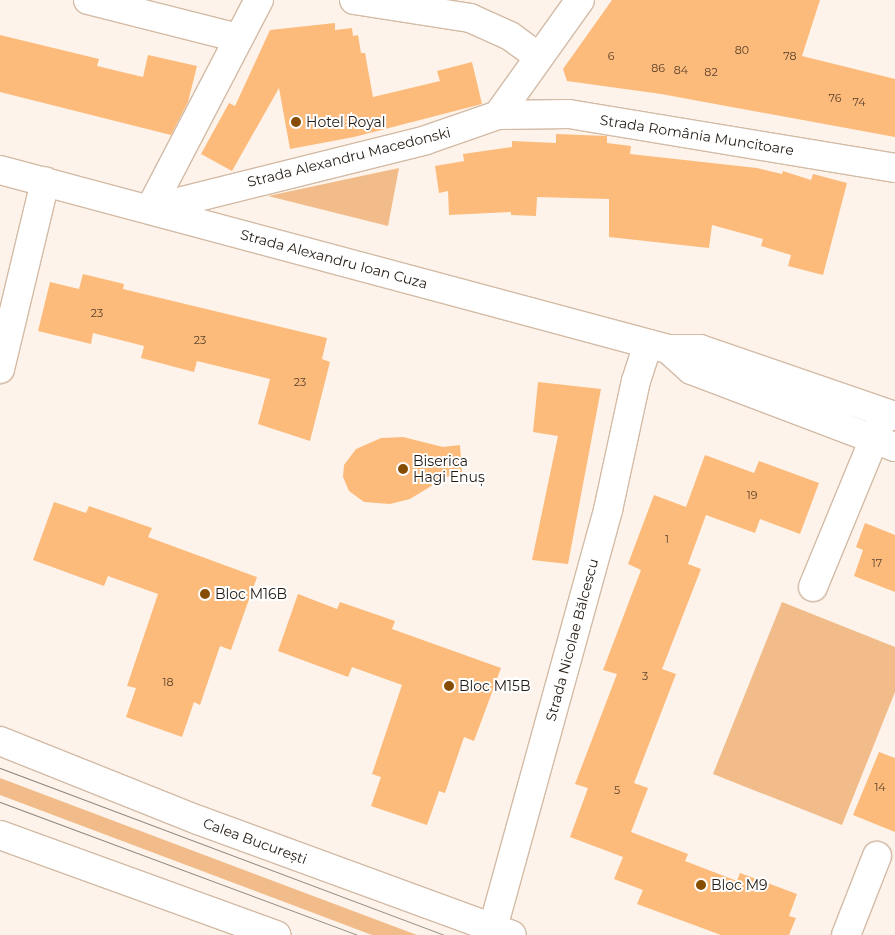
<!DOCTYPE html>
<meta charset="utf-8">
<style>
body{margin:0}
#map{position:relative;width:895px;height:935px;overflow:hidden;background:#fdf3ea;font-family:Montserrat,sans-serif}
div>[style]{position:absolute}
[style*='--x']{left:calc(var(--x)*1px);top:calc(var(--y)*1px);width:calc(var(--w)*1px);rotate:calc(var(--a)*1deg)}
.green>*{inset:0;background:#f1bc89}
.building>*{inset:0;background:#fdbb7b}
.roads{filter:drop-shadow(1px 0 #d3bba6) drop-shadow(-1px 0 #d3bba6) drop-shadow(0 1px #d3bba6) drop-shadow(0 -1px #d3bba6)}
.minor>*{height:28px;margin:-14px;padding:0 14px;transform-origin:14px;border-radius:14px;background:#fff}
.major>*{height:28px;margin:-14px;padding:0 14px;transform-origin:14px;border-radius:14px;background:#fff}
.tram>*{height:1px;margin:-0.5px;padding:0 0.5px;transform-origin:0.5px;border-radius:0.5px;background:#8c837a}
.dots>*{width:14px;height:14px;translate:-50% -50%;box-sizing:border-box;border:2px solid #fff;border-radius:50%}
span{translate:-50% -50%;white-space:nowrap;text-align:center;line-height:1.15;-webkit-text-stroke:4px #fff;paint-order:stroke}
.number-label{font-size:11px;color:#5a422c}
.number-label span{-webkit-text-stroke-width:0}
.poi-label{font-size:14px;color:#231a12}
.left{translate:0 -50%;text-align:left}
.street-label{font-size:14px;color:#231a12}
</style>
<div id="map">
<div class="green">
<div style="clip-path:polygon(399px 168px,388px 226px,268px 196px)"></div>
<div style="clip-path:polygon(782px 602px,895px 647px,895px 692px,842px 825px,713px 774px)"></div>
<div style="clip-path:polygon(0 778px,417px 935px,372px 935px,0 795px)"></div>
</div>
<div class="building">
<div style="clip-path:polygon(612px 0,820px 0,802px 56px,895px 79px,895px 137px,661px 94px,567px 81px,563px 69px)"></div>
<div style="clip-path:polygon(335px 23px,335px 30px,352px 28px,353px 36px,358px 35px,361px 53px,365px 53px,373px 97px,440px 81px,437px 71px,472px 62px,482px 104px,354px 137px,290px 149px,279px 88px,232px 171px,201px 154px,229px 103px,235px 106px,270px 30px)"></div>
<div style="clip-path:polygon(0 35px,99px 59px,97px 66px,143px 77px,148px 55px,197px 66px,188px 102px,171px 135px,0 92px)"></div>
<div style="clip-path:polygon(556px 134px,607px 136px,607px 143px,631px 146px,630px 154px,757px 168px,782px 174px,783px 171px,811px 180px,813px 174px,847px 183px,823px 275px,788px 266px,791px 255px,761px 246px,763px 239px,712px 225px,709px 248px,609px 237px,609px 199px,537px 197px,536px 216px,511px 215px,511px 212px,449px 215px,448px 191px,439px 193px,435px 166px,464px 161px,463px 154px,512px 147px,512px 141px,556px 143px)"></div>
<div style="clip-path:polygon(83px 274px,124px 284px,123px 289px,327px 338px,322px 359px,330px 362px,310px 441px,258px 424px,270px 379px,197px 361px,194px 372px,141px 358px,144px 346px,93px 333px,91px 344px,38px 331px,50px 282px,79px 289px)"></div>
<div style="clip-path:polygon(538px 382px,601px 389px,568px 564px,532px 560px,558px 436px,533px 432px)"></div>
<div style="clip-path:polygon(403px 437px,443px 447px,460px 445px,462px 473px,446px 477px,410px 499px,390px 504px,364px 502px,349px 491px,343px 477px,344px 465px,356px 449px,381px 438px)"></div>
<div style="clip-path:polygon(705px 455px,754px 473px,759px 461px,819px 483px,800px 534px,760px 519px,755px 533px,706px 515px,688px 564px,701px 569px,662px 669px,676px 674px,634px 783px,648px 788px,631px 832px,688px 854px,685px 861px,737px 881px,740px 873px,797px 894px,789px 916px,796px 918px,789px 935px,721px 935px,637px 904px,643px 890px,614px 879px,623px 857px,570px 837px,588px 788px,575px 784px,617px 674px,603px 670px,641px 570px,628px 564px,654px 495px,686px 507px)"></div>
<div style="clip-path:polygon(54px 502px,86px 513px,89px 506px,152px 528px,148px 537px,257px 577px,231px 650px,220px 646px,200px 705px,194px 702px,182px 737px,126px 717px,136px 688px,127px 686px,158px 594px,108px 576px,104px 586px,33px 560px)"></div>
<div style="clip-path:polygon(865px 523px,895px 535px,895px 592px,854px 576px,863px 550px,856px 547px)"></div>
<div style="clip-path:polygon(298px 594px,337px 609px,340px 602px,395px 621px,392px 629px,501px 668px,474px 741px,464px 737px,445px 793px,439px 791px,427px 825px,371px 806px,381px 777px,372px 774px,402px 685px,352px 667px,348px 677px,278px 651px)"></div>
<div style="clip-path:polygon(879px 752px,895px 758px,895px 832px,853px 815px)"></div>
</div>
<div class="roads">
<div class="minor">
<div style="--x:88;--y:0;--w:155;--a:14.2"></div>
<div style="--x:354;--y:0;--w:117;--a:8.8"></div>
<div style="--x:470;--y:18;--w:44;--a:24.2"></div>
<div style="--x:510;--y:36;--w:34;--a:36"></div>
<div style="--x:498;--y:115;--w:71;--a:-0.8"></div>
<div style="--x:569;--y:114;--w:330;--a:9.4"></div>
<div style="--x:150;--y:209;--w:284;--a:-14"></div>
<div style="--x:426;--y:140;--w:76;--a:-19.1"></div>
<div style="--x:498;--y:115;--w:141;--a:-54.5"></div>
<div style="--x:150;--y:209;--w:236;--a:-62.5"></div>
<div style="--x:0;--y:369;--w:193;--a:-76.5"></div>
<div style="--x:813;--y:587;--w:184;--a:-67.6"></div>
<div style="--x:491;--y:935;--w:441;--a:-74.6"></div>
<div style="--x:608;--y:510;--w:132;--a:-77.8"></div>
<div style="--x:636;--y:381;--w:39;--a:-72"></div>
<div style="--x:846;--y:935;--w:85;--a:-68.6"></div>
</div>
<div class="major">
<div style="--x:0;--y:170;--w:692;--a:15"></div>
<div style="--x:668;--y:349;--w:32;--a:0"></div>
<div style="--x:700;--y:349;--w:206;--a:19"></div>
<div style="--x:668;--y:349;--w:31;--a:42"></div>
<div style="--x:691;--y:370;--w:218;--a:20.7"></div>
<div style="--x:0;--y:741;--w:213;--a:21.8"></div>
<div style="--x:198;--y:820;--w:334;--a:20.1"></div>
<div style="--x:0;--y:835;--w:294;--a:19.9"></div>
</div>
</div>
<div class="tram">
<div style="--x:0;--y:768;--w:475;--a:20.6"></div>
<div style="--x:0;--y:802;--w:382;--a:20.4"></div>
</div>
<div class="dots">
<div style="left:296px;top:122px;background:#864d00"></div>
<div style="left:403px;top:469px;background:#864d00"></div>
<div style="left:205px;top:594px;background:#864d00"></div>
<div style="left:449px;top:686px;background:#864d00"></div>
<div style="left:701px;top:885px;background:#864d00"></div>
</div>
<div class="number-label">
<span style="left:742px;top:50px">80</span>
<span style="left:611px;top:56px">6</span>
<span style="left:790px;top:56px">78</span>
<span style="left:658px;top:68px">86</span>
<span style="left:681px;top:70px">84</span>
<span style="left:711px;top:72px">82</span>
<span style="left:835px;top:98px">76</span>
<span style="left:859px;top:102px">74</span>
<span style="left:97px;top:313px">23</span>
<span style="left:200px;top:340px">23</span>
<span style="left:300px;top:382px">23</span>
<span style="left:752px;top:495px">19</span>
<span style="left:667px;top:539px">1</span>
<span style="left:877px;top:563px">17</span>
<span style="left:645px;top:676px">3</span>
<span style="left:168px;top:682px">18</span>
<span style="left:880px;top:787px">14</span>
<span style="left:617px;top:790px">5</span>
</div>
<div class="poi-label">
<span class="left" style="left:306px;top:122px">Hotel Royal</span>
<span class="left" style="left:413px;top:469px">Biserica<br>Hagi Enuș</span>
<span class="left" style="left:215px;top:594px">Bloc M16B</span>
<span class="left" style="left:459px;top:686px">Bloc M15B</span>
<span class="left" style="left:711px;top:885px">Bloc M9</span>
</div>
<div class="street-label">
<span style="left:697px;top:135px;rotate:9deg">Strada România Muncitoare</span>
<span style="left:349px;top:157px;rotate:-14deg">Strada Alexandru Macedonski</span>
<span style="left:334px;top:259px;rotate:15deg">Strada Alexandru Ioan Cuza</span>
<span style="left:572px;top:640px;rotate:-75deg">Strada Nicolae Bălcescu</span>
<span style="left:255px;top:841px;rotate:20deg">Calea București</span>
</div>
</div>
